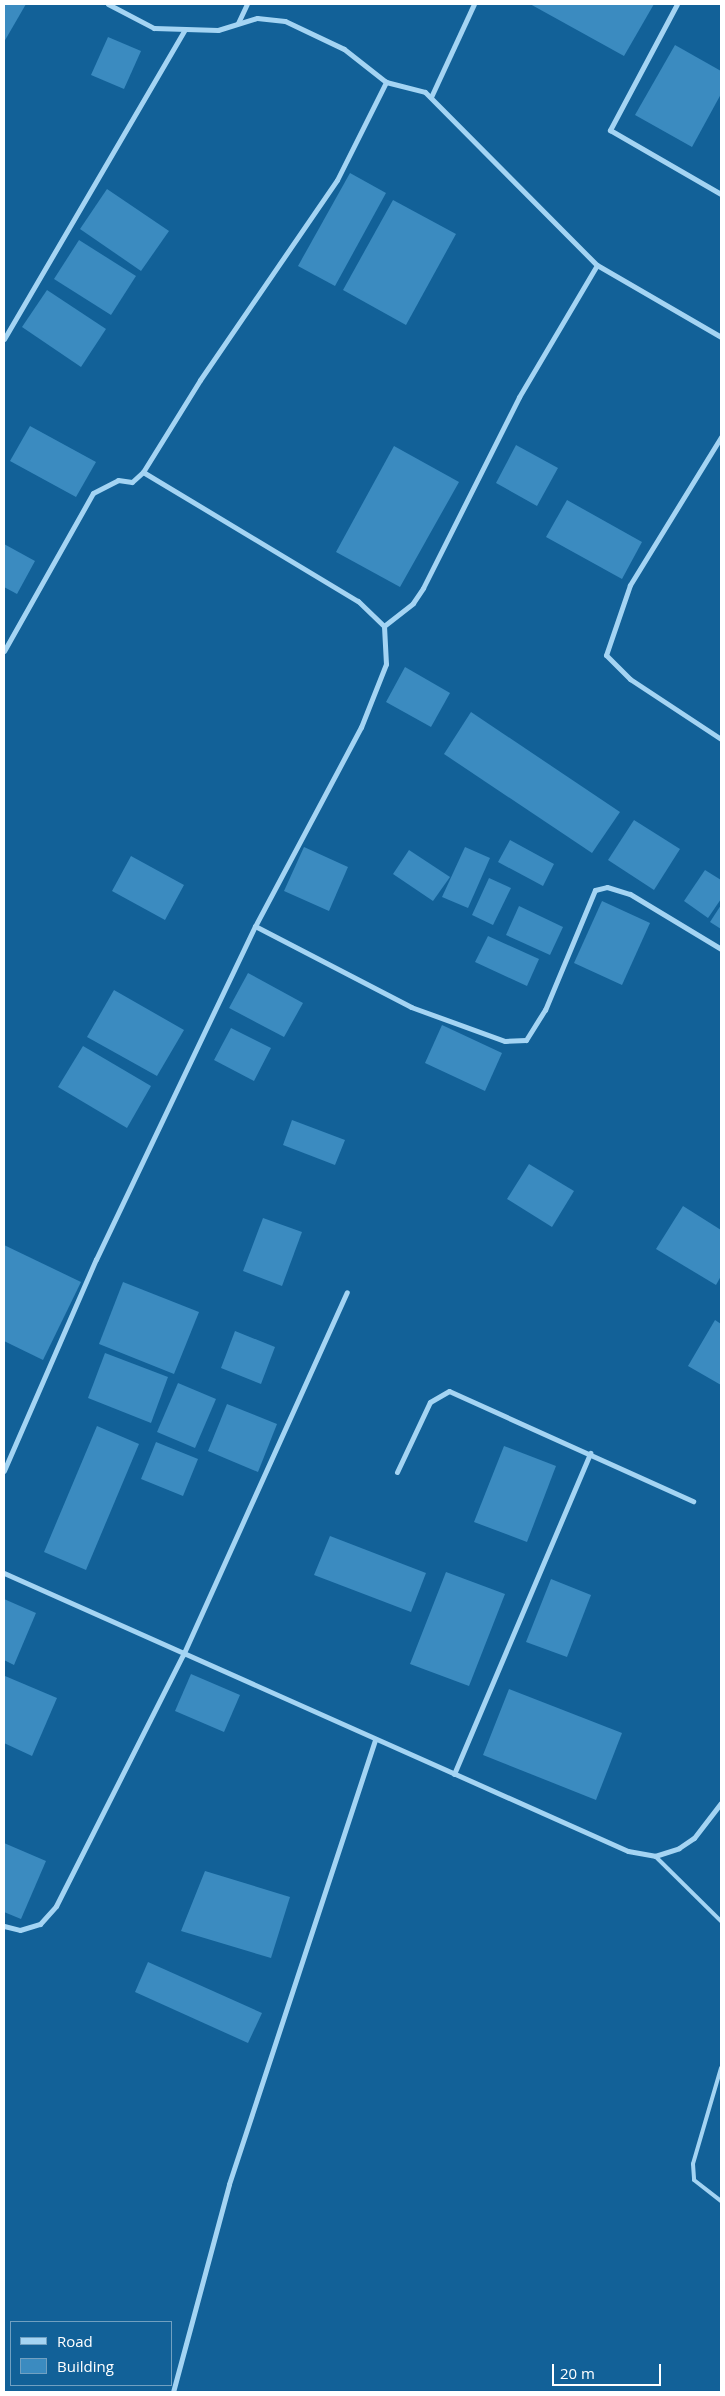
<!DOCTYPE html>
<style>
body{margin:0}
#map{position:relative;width:725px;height:2396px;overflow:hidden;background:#126198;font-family:"Open Sans",sans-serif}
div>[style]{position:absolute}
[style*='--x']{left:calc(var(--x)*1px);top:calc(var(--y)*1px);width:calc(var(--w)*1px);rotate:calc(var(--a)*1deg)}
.building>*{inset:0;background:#3b8bc0}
.lane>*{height:4px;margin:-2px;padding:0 2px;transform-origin:2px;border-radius:2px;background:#a4d4f3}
.street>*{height:5px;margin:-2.5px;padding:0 2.5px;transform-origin:2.5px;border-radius:2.5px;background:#a4d4f3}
span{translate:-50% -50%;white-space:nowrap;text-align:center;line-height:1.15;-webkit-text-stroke:4px #126198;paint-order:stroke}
.frame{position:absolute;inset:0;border:5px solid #fff;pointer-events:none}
.legend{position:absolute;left:10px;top:2321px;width:162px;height:65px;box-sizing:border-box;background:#126198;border:1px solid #71a0c1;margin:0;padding:6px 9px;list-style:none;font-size:15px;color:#fff}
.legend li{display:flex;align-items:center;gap:10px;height:25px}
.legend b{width:25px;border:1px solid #71a0c1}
.scale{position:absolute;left:552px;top:2364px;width:109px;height:22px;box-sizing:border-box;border:2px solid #fff;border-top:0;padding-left:6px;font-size:15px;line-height:18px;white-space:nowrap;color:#fff;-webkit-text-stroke:4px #126198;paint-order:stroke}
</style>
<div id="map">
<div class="building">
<div style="clip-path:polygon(4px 4px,26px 4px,4px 42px)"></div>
<div style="clip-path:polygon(530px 4px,654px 4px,624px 56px)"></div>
<div style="clip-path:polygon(108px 37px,141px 51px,124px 89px,91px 75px)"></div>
<div style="clip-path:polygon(675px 45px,721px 71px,721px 94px,692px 147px,635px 115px)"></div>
<div style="clip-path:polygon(350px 173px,386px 193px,335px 286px,298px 266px)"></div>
<div style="clip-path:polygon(107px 189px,169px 231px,141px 271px,80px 229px)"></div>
<div style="clip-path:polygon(393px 200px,456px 234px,406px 325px,343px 290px)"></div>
<div style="clip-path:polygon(79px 240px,136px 276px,111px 315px,54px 279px)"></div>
<div style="clip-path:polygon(47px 290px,106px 329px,81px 367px,22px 327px)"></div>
<div style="clip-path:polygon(30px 426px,96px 462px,76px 497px,10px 461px)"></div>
<div style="clip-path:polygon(516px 445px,558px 468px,537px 506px,496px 483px)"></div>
<div style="clip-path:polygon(394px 446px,459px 482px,400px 587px,336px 552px)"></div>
<div style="clip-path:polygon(567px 500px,642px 542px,622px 579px,546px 537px)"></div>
<div style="clip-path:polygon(4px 544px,35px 561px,17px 594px,4px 587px)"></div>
<div style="clip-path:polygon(405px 667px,450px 693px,431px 727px,386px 702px)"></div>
<div style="clip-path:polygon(471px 712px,620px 812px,592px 853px,444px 754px)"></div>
<div style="clip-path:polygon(634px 820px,680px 849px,654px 890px,608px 860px)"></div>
<div style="clip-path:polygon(510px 840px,554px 864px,543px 886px,498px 862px)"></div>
<div style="clip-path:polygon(304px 847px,348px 867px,329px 911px,284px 891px)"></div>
<div style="clip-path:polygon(465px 847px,490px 858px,468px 908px,442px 897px)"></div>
<div style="clip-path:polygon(409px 850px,450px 877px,433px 901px,393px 874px)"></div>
<div style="clip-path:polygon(131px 856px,184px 885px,165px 920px,112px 891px)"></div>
<div style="clip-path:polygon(705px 870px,721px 880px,721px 899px,708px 918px,684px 901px)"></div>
<div style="clip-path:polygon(489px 878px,511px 888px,493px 925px,472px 915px)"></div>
<div style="clip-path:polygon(602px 901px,650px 923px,622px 985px,574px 963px)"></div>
<div style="clip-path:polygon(721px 905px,721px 929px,710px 922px)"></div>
<div style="clip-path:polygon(519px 906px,563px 927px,550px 955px,506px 935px)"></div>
<div style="clip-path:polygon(488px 936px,539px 959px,527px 986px,475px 962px)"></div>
<div style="clip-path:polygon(248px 973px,303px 1003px,284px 1037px,229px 1008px)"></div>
<div style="clip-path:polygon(114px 990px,184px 1030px,157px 1076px,87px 1037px)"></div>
<div style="clip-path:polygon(442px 1025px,502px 1053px,485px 1091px,425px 1063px)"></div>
<div style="clip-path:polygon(231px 1028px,271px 1048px,254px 1081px,214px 1060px)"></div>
<div style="clip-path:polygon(83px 1046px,151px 1086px,127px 1128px,58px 1087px)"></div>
<div style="clip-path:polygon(292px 1120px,345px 1140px,335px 1165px,283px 1145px)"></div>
<div style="clip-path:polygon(529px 1164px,574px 1191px,552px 1227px,507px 1199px)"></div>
<div style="clip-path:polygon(683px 1206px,721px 1230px,721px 1276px,716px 1285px,656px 1249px)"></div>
<div style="clip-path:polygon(263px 1218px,302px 1232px,282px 1286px,243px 1271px)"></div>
<div style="clip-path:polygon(4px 1245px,81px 1282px,43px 1360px,4px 1341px)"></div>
<div style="clip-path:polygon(123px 1282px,199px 1312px,174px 1374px,99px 1344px)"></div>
<div style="clip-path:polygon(715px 1320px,721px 1324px,721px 1385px,688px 1366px)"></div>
<div style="clip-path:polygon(235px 1331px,275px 1347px,261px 1384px,221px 1368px)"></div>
<div style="clip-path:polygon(105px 1353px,168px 1377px,151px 1423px,88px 1398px)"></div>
<div style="clip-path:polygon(178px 1383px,216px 1399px,195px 1448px,157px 1432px)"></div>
<div style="clip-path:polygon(227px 1404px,277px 1424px,258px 1472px,208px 1451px)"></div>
<div style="clip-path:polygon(97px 1426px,139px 1444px,86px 1570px,44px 1552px)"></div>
<div style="clip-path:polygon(156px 1442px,198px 1459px,183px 1496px,141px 1479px)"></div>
<div style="clip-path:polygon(504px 1446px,556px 1466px,527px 1542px,474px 1522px)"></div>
<div style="clip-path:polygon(330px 1536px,426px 1573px,411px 1612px,314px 1575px)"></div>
<div style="clip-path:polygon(446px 1572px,505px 1594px,469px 1686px,410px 1664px)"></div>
<div style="clip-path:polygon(551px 1579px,591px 1595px,567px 1657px,526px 1642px)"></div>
<div style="clip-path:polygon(4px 1599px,36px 1613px,14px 1665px,4px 1660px)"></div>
<div style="clip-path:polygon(191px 1674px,240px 1695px,224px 1732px,175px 1711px)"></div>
<div style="clip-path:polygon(5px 1676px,57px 1698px,32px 1756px,4px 1743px)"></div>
<div style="clip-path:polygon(509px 1689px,622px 1733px,596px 1800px,483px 1755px)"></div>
<div style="clip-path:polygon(4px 1843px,46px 1861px,21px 1919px,4px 1912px)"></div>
<div style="clip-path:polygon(205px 1871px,290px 1897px,271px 1958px,181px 1931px)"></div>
<div style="clip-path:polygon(148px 1962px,262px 2013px,248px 2043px,135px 1992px)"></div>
</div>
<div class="lane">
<div style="--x:655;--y:1856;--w:93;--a:44.6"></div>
<div style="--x:721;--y:2068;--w:100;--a:106.3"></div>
<div style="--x:693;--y:2164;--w:16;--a:86"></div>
<div style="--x:694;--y:2180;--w:34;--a:38"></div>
</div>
<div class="street">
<div style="--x:108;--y:4;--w:52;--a:27.6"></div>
<div style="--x:154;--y:28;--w:64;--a:1.8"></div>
<div style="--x:218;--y:30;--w:41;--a:-17.1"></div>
<div style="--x:257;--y:18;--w:28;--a:6"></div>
<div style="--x:285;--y:21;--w:65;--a:25.4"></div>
<div style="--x:344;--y:49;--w:53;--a:38.2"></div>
<div style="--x:386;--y:82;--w:40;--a:14.4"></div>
<div style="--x:425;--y:92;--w:244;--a:45.2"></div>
<div style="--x:597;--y:265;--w:143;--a:30.1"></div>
<div style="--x:677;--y:4;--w:143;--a:118"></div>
<div style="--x:610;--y:130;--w:128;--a:30"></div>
<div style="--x:238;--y:23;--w:21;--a:-65"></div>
<div style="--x:431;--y:97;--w:102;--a:-65.2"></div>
<div style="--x:4;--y:339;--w:359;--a:-59.7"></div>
<div style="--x:721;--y:437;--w:174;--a:121.6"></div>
<div style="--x:630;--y:585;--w:74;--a:108.9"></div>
<div style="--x:606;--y:655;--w:34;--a:45"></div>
<div style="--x:630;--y:679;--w:109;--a:33.4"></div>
<div style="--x:143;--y:472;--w:108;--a:-58.2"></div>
<div style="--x:200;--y:380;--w:242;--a:-55.6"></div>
<div style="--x:337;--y:180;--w:110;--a:-63.4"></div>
<div style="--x:384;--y:626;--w:37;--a:-38"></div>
<div style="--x:413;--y:603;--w:18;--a:-56"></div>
<div style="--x:423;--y:588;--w:214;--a:-63.3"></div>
<div style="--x:519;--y:397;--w:153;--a:-59.4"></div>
<div style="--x:4;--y:651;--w:181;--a:-60.6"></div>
<div style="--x:93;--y:493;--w:28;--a:-27"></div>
<div style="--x:118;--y:480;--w:14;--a:8"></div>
<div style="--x:132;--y:482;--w:15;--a:-42"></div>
<div style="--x:143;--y:472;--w:251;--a:31"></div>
<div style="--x:358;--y:601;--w:36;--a:44"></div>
<div style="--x:384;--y:626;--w:38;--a:87"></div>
<div style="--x:386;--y:664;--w:68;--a:111.6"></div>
<div style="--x:361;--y:727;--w:225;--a:118"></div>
<div style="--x:255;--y:926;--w:369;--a:115.5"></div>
<div style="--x:96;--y:1259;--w:231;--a:113.5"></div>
<div style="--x:255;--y:926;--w:176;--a:27.4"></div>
<div style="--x:411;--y:1007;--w:100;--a:19.9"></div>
<div style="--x:505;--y:1041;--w:21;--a:-3"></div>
<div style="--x:526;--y:1040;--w:36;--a:-58"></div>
<div style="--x:545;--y:1010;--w:130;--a:-67.4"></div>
<div style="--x:595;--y:890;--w:12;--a:-14"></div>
<div style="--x:607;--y:887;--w:24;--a:17"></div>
<div style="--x:630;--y:894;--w:106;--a:31.1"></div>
<div style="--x:397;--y:1472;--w:77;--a:-64.8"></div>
<div style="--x:430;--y:1402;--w:22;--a:-30"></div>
<div style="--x:449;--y:1391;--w:268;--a:24.3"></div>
<div style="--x:4;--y:1573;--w:683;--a:24.01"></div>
<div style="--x:628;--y:1851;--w:27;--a:10"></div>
<div style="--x:655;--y:1856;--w:25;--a:-18"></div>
<div style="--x:679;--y:1848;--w:18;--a:-34"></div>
<div style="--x:694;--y:1838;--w:44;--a:-52.4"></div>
<div style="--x:454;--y:1774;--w:349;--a:-67"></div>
<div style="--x:4;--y:1926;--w:16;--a:14"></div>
<div style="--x:20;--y:1930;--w:21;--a:-17"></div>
<div style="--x:40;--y:1924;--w:24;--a:-48"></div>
<div style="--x:56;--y:1906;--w:281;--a:-63.2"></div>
<div style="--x:183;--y:1655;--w:398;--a:-65.7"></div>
<div style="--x:173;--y:2392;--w:215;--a:-74.9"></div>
<div style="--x:229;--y:2184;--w:467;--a:-71.8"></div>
</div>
<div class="frame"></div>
<ul class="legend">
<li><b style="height:6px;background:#a4d4f3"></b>Road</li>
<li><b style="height:14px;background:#3b8bc0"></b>Building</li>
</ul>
<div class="scale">20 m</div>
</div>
